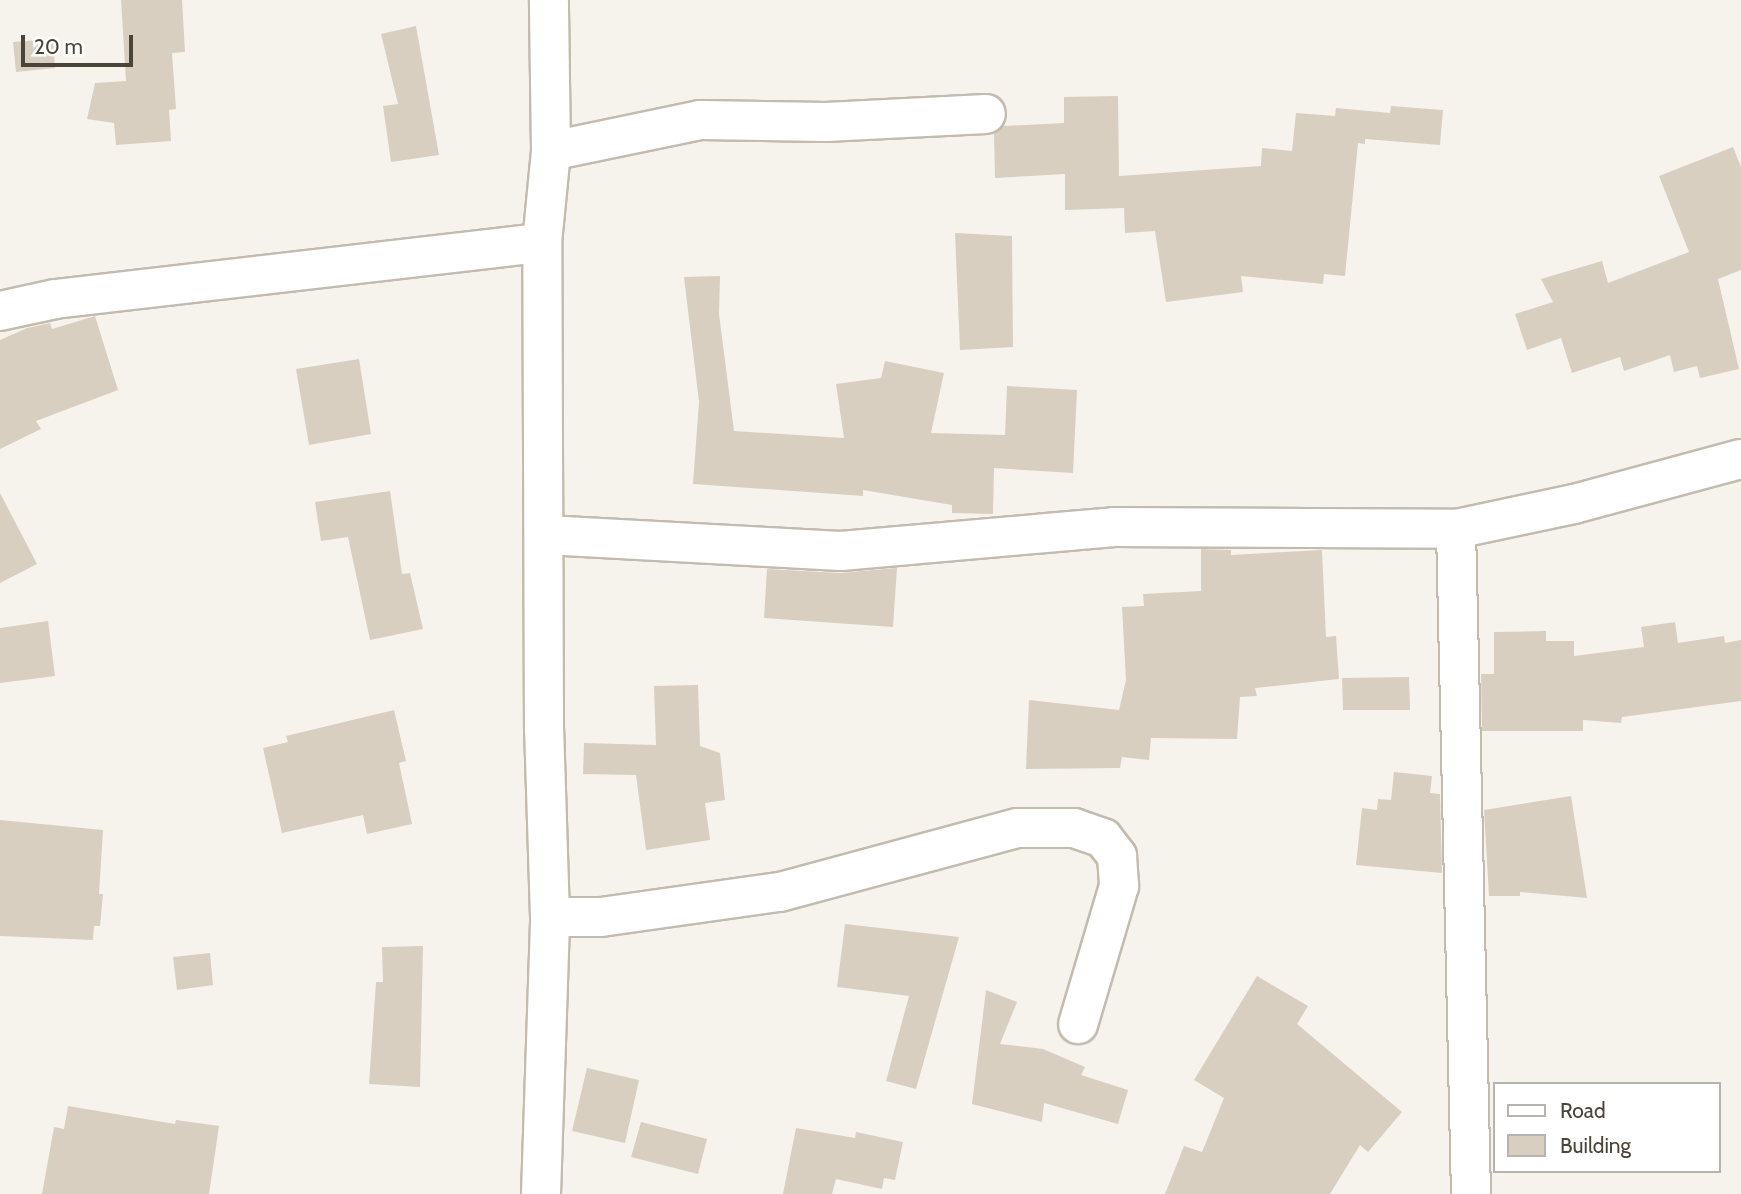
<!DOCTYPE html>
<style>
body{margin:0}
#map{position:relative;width:1741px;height:1194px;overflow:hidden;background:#f6f3ec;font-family:Cabin,sans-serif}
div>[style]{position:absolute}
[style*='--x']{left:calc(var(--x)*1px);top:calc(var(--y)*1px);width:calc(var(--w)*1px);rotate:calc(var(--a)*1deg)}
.building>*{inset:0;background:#d8cfc1}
.roads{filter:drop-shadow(2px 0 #c2bbae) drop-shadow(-2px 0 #c2bbae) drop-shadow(0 2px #c2bbae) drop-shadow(0 -2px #c2bbae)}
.minor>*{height:38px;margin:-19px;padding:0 19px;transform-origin:19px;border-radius:19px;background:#fff}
.tertiary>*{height:38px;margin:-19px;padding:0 19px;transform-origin:19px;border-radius:19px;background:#fff}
span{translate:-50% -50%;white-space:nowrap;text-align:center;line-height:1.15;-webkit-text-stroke:6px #fff;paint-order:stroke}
.legend{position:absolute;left:1493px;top:1082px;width:228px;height:91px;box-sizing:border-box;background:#fff;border:2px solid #b7b4b0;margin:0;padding:9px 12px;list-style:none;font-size:21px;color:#4b4439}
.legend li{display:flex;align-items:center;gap:14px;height:35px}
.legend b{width:35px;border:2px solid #b7b4b0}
.scale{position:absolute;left:21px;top:35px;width:112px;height:32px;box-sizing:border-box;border:4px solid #4b4439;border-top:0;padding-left:9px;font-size:21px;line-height:24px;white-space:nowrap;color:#4b4439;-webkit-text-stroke:5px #fff;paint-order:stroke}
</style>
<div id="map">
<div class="building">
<div style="clip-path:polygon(121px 0,182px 0,185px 52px,172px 53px,176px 109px,169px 110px,171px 141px,116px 145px,114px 123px,87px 119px,95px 83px,126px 81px)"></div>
<div style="clip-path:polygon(416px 26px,439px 155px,391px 162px,383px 106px,398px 104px,381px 34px)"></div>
<div style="clip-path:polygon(53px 39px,55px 68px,16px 72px,13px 42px)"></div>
<div style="clip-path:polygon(1118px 96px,1119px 176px,1261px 166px,1262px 148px,1292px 151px,1296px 113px,1335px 116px,1336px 108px,1390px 113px,1391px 106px,1443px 110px,1440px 145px,1365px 139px,1365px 144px,1358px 143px,1345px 276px,1324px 274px,1323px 284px,1241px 276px,1243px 292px,1166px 302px,1155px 231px,1125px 233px,1124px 208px,1065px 210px,1065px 174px,995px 178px,994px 134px,1004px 126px,1064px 123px,1064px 97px)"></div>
<div style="clip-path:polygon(1733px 147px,1741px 167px,1741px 270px,1718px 279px,1739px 369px,1700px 378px,1697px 366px,1674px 372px,1670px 355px,1624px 371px,1620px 357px,1572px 373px,1561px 338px,1527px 350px,1515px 314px,1553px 302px,1541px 279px,1602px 261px,1608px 283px,1689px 252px,1659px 176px)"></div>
<div style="clip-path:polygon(955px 233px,1012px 236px,1013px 347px,960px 350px)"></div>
<div style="clip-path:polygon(720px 276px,719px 314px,734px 431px,844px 438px,836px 384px,881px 378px,885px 361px,944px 373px,931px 433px,1005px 435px,1007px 386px,1077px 390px,1073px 473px,994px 468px,993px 514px,952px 513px,952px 505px,863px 490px,863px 496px,693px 484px,699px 402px,684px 277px)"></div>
<div style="clip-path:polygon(95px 316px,118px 390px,36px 421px,41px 429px,0 449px,0 340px,27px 328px,50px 323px,52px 329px)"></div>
<div style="clip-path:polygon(359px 359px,371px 434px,309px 445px,296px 369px)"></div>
<div style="clip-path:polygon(390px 491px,402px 574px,410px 573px,423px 629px,370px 640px,348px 537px,321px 541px,315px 502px)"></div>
<div style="clip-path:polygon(0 493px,37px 564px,0 583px)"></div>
<div style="clip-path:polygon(1201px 549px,1231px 550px,1231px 555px,1322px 550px,1326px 637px,1336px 636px,1339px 679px,1255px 688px,1257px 696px,1240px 697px,1237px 739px,1151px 738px,1149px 760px,1122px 757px,1120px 768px,1026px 769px,1029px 700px,1119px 710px,1126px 680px,1122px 607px,1144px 606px,1143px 594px,1201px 591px)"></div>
<div style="clip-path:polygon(897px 568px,893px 627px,764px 618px,767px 569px,840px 573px)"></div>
<div style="clip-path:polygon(48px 621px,55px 676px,0 683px,0 628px)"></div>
<div style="clip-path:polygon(1675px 622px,1678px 643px,1724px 636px,1725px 643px,1741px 640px,1741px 701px,1622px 717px,1621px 723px,1583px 720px,1583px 731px,1482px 731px,1481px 674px,1494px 674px,1494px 632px,1546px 631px,1546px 641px,1574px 641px,1574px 656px,1644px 647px,1641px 627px)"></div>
<div style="clip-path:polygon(1409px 677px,1410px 710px,1343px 710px,1342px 678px)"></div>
<div style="clip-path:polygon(698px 685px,700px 746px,720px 753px,725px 800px,705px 803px,710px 840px,646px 850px,636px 775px,583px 774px,584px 743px,656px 745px,654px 686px)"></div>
<div style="clip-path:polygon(394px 710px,406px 761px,399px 763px,412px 824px,367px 834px,363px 815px,282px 833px,263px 748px,288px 742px,286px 736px)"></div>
<div style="clip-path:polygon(1394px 772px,1432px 776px,1430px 793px,1440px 794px,1442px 873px,1356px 865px,1362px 808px,1377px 810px,1378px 799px,1391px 800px)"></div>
<div style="clip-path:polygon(1571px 796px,1587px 898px,1520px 892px,1520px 896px,1489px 896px,1484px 810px)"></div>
<div style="clip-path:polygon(0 820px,103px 830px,99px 894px,103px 894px,100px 926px,94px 926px,93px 940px,0 936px)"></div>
<div style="clip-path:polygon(845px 924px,959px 937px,916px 1089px,886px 1081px,909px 996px,837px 987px)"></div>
<div style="clip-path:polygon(423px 946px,420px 1087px,369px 1084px,376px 982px,383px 982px,382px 947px)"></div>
<div style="clip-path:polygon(210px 953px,213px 985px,177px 990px,173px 957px)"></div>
<div style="clip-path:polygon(1257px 976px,1308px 1006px,1297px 1024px,1402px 1112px,1368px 1152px,1360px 1145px,1330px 1194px,1165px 1194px,1184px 1146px,1202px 1152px,1224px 1098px,1194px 1080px)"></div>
<div style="clip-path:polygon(986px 990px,1017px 1002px,1000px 1044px,1043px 1049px,1085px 1067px,1081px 1075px,1128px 1090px,1118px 1124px,1044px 1103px,1042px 1122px,972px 1104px)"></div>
<div style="clip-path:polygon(587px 1068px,639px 1080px,625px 1143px,572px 1131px)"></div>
<div style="clip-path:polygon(68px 1106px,175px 1124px,176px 1120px,219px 1126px,209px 1194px,42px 1194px,54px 1127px,64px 1129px)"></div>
<div style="clip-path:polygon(641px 1122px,707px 1139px,698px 1174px,631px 1157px)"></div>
<div style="clip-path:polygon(796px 1128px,855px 1138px,856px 1132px,903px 1142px,895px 1180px,884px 1178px,882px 1189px,836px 1179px,832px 1194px,783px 1194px)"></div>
</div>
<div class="roads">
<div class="minor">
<div style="--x:551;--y:151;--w:153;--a:-11.7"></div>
<div style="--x:701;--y:120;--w:125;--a:0.9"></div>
<div style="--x:826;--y:122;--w:160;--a:-2.9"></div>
<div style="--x:0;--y:311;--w:56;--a:-12.3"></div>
<div style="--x:55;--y:299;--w:490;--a:-6.6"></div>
<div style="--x:1456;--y:529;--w:665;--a:88.71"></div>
<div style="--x:546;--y:535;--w:295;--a:3.1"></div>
<div style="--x:841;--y:551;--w:274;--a:-5"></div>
<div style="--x:1114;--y:527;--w:342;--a:0.3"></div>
<div style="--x:1456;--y:529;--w:121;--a:-12"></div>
<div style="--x:1574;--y:504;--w:173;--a:-15.1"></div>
<div style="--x:550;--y:917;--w:51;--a:0"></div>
<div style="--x:601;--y:917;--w:181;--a:-8"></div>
<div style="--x:780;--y:892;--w:246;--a:-15.1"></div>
<div style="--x:1018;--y:828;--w:56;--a:0"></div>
<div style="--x:1074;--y:828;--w:31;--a:19"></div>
<div style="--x:1103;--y:838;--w:23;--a:52"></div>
<div style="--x:1117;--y:856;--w:30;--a:86"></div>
<div style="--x:1119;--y:886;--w:144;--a:106.5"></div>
</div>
<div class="tertiary">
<div style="--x:541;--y:1194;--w:277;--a:-88.1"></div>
<div style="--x:550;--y:917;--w:187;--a:-91.8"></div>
<div style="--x:544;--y:730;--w:487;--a:-90.2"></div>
<div style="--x:542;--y:243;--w:92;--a:-84.4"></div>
<div style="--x:551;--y:151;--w:151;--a:-90.8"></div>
</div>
</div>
<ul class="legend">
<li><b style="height:9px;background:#fff"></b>Road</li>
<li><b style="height:19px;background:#d8cfc1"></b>Building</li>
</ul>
<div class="scale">20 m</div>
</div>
